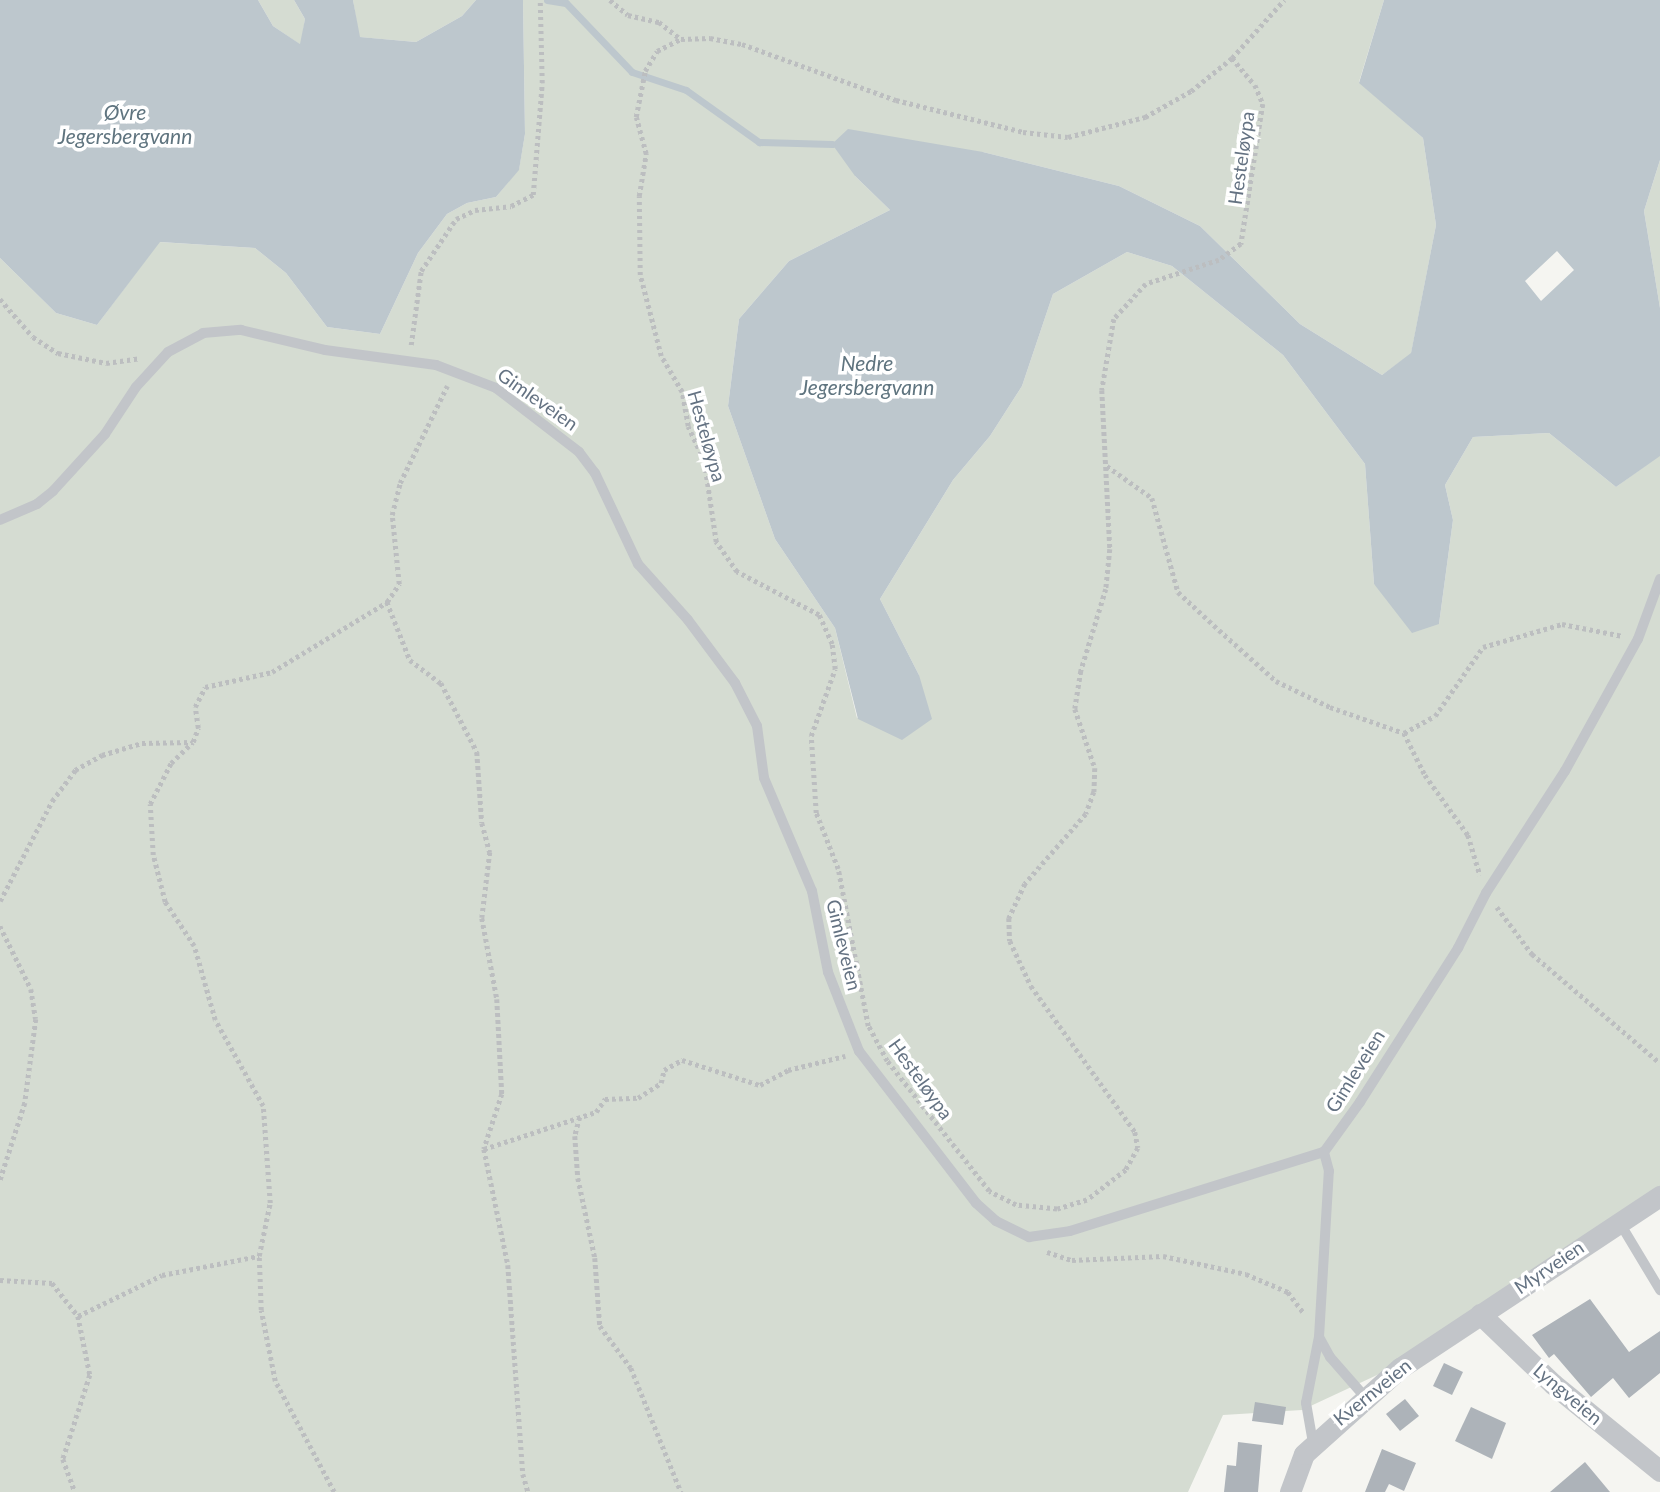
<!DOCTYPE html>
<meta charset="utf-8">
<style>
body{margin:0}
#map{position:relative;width:1660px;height:1492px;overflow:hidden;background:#f5f5f1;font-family:Lato,sans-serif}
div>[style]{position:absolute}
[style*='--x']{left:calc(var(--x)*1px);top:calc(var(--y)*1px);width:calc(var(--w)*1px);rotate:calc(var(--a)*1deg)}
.green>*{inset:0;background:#d5dcd2}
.water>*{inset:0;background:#bdc7cd}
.stream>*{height:7px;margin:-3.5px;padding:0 3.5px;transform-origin:3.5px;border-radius:3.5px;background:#bdc7cd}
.building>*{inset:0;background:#adb3b9}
.path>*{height:4.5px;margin-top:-2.25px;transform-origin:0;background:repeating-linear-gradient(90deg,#bcbec0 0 3.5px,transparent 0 7px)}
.lane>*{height:10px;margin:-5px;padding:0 5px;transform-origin:5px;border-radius:5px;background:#c2c5c9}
.street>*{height:21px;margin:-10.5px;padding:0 10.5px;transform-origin:10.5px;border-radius:10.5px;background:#c2c5c9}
span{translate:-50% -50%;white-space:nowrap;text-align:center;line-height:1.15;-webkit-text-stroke:7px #fff;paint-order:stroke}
.street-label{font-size:19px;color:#647282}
.water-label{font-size:21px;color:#5f747f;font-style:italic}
</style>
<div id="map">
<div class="green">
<div style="clip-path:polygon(258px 0,294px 0,305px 19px,301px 45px,273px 26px)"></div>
<div style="clip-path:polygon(353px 0,476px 0,462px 16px,416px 42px,359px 37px)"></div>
<div style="clip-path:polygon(523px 0,1384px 0,1359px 82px,1423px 138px,1436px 225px,1411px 354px,1382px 375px,1300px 324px,1200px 226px,1119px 186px,983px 152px,855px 176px,890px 210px,789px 261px,739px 319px,728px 406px,775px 539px,835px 628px,857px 718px,919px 675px,880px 599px,953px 480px,990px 436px,1022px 386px,1053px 294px,1127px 252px,1172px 266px,1283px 355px,1365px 464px,1374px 584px,1439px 624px,1453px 520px,1445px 485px,1473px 437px,1549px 433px,1616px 487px,1660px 455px,1660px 1195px,1420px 1355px,1302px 1410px,1223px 1415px,1188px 1492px,0 1492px,0 258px,56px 313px,97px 325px,159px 242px,255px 248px,286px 273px,327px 327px,380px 334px,418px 253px,447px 214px,467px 203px,496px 197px,519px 169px,525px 134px)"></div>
<div style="clip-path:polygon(1660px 160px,1660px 308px,1644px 211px)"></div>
</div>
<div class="water">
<div style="clip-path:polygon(0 0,258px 0,273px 26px,300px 44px,305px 19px,294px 0,353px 0,360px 37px,416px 42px,462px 16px,476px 0,523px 0,525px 134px,519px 170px,496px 197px,467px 203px,447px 214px,418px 253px,380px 334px,327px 327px,286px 273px,255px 248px,160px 242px,97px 325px,56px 313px,0 258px)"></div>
<div style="clip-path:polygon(evenodd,1384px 0,1660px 0,1660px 160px,1644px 211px,1660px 308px,1660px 456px,1616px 487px,1549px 433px,1473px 437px,1445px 485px,1453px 520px,1439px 624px,1412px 633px,1374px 584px,1365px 464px,1283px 355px,1172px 266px,1127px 252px,1053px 294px,1022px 386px,990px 436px,953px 480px,880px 599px,919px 675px,932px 719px,902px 740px,858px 719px,835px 628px,775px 539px,728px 406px,739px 319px,789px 261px,890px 210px,855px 176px,832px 144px,848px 129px,983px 152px,1119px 186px,1200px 226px,1300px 324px,1382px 375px,1411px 353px,1436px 225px,1423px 138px,1359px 83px,1384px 0,1557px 251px,1574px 270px,1541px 301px,1525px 281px,1557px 251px)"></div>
</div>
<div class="stream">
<div style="--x:547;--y:0;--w:19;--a:9"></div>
<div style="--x:566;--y:3;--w:95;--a:46.3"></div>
<div style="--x:632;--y:72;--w:57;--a:18.4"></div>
<div style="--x:686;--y:90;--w:90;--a:35.5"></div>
<div style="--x:759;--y:142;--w:73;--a:1.6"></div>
</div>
<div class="building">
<div style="clip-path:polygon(1590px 1299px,1629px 1352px,1660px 1331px,1660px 1373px,1629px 1398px,1613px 1378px,1591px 1397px,1554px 1354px,1549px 1358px,1532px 1335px)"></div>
<div style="clip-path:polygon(1444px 1363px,1463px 1372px,1452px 1395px,1433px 1386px)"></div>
<div style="clip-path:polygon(1405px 1399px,1419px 1416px,1400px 1431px,1386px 1414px)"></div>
<div style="clip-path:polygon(1255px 1402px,1286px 1407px,1283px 1425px,1252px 1421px)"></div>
<div style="clip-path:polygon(1471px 1407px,1506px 1423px,1492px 1459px,1455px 1441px)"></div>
<div style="clip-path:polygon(1238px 1442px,1262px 1445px,1258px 1492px,1224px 1492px,1227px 1465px,1236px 1466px)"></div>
<div style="clip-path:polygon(1382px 1449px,1416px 1463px,1404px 1491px,1389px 1484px,1385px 1492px,1365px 1492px)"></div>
<div style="clip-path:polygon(1585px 1462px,1610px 1492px,1550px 1492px)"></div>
</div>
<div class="path">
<div style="--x:610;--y:0;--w:23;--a:40"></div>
<div style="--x:628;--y:15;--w:32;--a:13"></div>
<div style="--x:659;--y:22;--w:28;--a:38"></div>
<div style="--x:710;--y:38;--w:33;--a:11"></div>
<div style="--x:742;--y:44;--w:164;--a:20"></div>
<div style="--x:896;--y:100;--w:131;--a:14.1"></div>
<div style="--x:1023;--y:132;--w:45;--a:6.3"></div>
<div style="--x:1068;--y:137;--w:80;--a:-14.6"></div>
<div style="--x:1145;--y:117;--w:53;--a:-29.5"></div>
<div style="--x:1191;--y:91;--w:53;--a:-38.8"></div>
<div style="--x:1232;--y:58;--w:35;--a:50"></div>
<div style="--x:1255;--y:85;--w:21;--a:67"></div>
<div style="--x:1263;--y:104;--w:142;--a:98.9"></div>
<div style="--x:1241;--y:244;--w:27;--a:144"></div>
<div style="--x:1219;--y:260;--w:77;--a:161.8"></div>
<div style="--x:1146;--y:284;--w:47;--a:132.4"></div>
<div style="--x:1114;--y:319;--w:72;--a:99.6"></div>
<div style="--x:1102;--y:390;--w:159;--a:87.1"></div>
<div style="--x:1110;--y:549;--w:40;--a:95.7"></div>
<div style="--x:1106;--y:589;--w:86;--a:107"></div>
<div style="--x:1081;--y:671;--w:38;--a:99"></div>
<div style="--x:1075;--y:709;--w:62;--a:71.3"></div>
<div style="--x:1095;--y:768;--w:24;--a:92"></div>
<div style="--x:1094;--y:792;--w:23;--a:110"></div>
<div style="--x:1086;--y:814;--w:93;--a:131.1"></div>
<div style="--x:1025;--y:884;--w:38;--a:115"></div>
<div style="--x:1009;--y:918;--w:23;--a:88"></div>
<div style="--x:1010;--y:941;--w:50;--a:65"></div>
<div style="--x:1031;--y:986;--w:179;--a:54.5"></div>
<div style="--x:1135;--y:1132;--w:16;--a:79"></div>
<div style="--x:1138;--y:1148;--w:25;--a:119"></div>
<div style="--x:1126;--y:1170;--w:49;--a:142.4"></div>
<div style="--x:1087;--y:1200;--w:31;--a:163"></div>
<div style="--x:1057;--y:1209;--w:41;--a:-174.4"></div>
<div style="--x:1016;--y:1205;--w:30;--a:-153"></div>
<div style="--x:989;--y:1191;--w:165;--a:-128.1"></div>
<div style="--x:887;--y:1061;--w:40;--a:-118"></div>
<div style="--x:868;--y:1026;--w:160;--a:-100.8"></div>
<div style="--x:838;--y:869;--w:60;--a:-111.4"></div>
<div style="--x:816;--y:813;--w:77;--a:-93.7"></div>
<div style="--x:811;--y:736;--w:71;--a:-70.3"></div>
<div style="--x:835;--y:669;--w:25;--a:-97"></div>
<div style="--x:832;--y:644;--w:32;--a:-114"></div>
<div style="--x:819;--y:615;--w:93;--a:-152.3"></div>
<div style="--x:737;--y:572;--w:37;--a:-125"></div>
<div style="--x:716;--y:542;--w:82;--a:-98.4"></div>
<div style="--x:704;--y:461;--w:38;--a:-115"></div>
<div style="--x:688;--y:426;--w:35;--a:-100"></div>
<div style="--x:682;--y:392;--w:42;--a:-120.3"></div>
<div style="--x:661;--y:356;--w:84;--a:-104.5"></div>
<div style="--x:640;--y:275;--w:79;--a:-90.7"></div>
<div style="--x:639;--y:196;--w:43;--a:-80.5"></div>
<div style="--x:646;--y:154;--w:38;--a:-105"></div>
<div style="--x:636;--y:117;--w:47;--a:-78.9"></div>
<div style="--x:645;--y:71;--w:23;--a:-59"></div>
<div style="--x:657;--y:51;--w:27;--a:-27"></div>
<div style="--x:681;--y:39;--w:29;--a:-2"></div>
<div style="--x:1232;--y:58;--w:78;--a:-48.1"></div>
<div style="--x:0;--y:299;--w:50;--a:49"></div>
<div style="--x:33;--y:337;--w:30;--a:33"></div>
<div style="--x:58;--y:353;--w:49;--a:11.8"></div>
<div style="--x:106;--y:363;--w:34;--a:-8"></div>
<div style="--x:411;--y:345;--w:75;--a:-82.3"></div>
<div style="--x:421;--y:271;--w:63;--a:-56.1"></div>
<div style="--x:456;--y:219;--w:21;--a:-25"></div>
<div style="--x:475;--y:210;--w:36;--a:-6"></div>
<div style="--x:511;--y:206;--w:25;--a:-27"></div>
<div style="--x:533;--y:195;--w:112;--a:-85.4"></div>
<div style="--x:542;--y:83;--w:83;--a:-91.4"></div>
<div style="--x:1107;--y:466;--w:55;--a:35.4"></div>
<div style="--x:1152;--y:498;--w:98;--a:74.5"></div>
<div style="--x:1178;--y:592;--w:56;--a:42.8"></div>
<div style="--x:1219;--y:630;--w:76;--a:41.8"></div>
<div style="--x:1276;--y:681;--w:60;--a:25.7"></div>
<div style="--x:1330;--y:707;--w:78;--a:19.4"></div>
<div style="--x:1404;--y:733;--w:47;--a:63.4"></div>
<div style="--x:1425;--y:775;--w:74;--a:54.4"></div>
<div style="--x:1468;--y:835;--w:42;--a:73.3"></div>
<div style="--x:387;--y:602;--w:62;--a:68.4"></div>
<div style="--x:410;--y:660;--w:39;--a:37"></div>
<div style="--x:441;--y:683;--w:78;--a:62.4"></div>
<div style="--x:477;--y:752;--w:71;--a:86"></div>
<div style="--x:482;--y:823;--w:30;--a:75"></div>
<div style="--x:490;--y:852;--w:66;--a:96.9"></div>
<div style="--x:482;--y:918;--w:82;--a:79.5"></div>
<div style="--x:497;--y:999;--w:95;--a:87"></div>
<div style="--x:502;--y:1094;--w:58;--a:108.1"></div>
<div style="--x:484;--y:1149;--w:118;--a:78.3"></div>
<div style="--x:508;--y:1265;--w:210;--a:85.9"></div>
<div style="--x:523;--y:1474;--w:19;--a:74"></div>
<div style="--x:1404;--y:733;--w:35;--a:-29"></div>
<div style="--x:1435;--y:716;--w:84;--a:-55.2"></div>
<div style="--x:1483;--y:647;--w:82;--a:-16.2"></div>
<div style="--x:1562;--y:624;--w:62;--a:11.1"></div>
<div style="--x:0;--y:901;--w:113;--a:-62.5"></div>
<div style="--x:52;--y:801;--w:39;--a:-53"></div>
<div style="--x:75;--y:770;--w:31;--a:-29"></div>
<div style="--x:102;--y:755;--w:42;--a:-16.7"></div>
<div style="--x:142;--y:743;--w:50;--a:-1.1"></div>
<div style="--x:1497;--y:907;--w:59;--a:53.3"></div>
<div style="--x:1532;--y:954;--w:168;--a:40.4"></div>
<div style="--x:0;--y:926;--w:70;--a:63.8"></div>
<div style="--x:31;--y:989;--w:30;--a:81"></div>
<div style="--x:36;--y:1019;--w:85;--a:97.5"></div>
<div style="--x:25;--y:1103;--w:82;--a:107.8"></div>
<div style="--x:580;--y:1117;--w:20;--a:105"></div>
<div style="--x:575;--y:1136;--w:42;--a:85.9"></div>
<div style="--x:578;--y:1178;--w:82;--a:78"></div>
<div style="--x:595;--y:1258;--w:68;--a:85.8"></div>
<div style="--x:600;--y:1326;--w:52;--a:53.6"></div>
<div style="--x:631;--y:1368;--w:134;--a:68"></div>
<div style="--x:484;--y:1149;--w:118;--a:-18.3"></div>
<div style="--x:596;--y:1112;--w:16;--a:-55"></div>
<div style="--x:605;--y:1099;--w:33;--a:-2"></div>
<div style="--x:638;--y:1098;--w:27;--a:-33"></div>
<div style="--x:661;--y:1083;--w:13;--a:-77"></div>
<div style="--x:664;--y:1070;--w:21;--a:-29"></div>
<div style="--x:682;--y:1060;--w:82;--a:17.8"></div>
<div style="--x:760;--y:1085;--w:32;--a:-28"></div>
<div style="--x:788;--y:1070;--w:59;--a:-13.8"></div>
<div style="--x:1047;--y:1252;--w:26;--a:18"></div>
<div style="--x:1072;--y:1260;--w:91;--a:-2.5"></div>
<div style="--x:1163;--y:1256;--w:85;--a:12.2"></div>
<div style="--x:1246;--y:1274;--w:46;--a:23.2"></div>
<div style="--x:1288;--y:1292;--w:26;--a:53"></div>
<div style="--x:0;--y:1280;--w:52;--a:3.3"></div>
<div style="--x:52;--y:1283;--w:42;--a:51.8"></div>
<div style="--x:78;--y:1316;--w:60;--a:78.5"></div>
<div style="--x:90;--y:1375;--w:88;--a:107.8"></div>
<div style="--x:63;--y:1459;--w:35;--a:70"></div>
<div style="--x:78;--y:1316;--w:93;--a:-26"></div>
<div style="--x:162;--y:1275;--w:99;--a:-11.1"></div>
<div style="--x:334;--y:1492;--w:126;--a:-118"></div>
<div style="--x:275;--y:1381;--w:72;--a:-101.2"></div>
<div style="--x:261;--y:1310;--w:54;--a:-92.1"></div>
<div style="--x:259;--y:1256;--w:54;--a:-78.3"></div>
<div style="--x:270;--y:1203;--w:97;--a:-94.1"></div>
<div style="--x:263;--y:1106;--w:98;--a:-119.2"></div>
<div style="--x:215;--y:1020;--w:77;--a:-105.8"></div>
<div style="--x:194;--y:946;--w:53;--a:-123.4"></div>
<div style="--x:165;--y:902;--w:49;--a:-104.3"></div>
<div style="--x:153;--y:855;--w:51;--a:-93.4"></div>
<div style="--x:150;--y:804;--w:46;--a:-62.9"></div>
<div style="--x:171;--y:763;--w:30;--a:-44"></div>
<div style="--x:193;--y:742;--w:15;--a:-70"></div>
<div style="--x:198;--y:728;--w:21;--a:-98"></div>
<div style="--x:195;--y:707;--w:22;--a:-63"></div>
<div style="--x:205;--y:687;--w:69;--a:-12.6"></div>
<div style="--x:272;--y:672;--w:135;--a:-31.3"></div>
<div style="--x:387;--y:602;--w:22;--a:-56"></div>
<div style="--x:399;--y:584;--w:69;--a:-95.8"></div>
<div style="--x:392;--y:515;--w:33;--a:-76"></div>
<div style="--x:400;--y:483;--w:108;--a:-64.1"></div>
</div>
<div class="lane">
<div style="--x:0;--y:520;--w:40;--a:-23.4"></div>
<div style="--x:37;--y:504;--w:21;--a:-39"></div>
<div style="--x:53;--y:491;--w:77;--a:-47.6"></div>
<div style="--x:105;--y:434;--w:56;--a:-56.6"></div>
<div style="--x:136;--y:387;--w:47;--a:-47.6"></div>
<div style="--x:168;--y:352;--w:40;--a:-28"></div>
<div style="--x:203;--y:333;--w:38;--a:-5"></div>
<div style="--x:241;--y:330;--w:86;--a:13.4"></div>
<div style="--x:325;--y:350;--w:112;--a:7.7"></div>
<div style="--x:436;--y:365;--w:64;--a:21"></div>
<div style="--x:496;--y:388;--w:105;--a:37.6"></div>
<div style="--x:579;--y:452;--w:26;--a:53"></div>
<div style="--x:595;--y:473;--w:101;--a:64.7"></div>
<div style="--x:638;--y:564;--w:75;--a:48.2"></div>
<div style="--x:688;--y:620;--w:79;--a:53.3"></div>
<div style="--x:735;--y:683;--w:48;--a:62.9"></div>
<div style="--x:757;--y:726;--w:52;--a:82.3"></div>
<div style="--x:764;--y:778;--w:123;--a:67"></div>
<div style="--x:812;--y:891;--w:83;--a:78.8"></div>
<div style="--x:828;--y:972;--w:85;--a:68.6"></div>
<div style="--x:859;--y:1051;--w:192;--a:52.4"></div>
<div style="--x:976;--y:1203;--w:27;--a:42"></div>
<div style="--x:996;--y:1221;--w:37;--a:26"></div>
<div style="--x:1029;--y:1237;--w:41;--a:-8.3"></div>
<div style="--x:1070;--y:1231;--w:266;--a:-17.3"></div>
<div style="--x:1324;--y:1152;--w:62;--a:-54.2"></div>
<div style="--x:1360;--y:1102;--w:183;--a:-57.5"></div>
<div style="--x:1458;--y:948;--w:62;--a:-63"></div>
<div style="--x:1486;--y:893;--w:145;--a:-57.1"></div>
<div style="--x:1565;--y:771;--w:151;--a:-61.1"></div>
<div style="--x:1638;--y:639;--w:64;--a:-69.9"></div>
<div style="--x:1618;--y:1220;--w:82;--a:59"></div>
<div style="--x:1319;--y:1337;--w:23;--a:61"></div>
<div style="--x:1330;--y:1357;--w:53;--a:48.8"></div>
<div style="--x:1313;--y:1443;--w:41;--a:-99.9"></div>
<div style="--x:1306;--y:1403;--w:67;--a:-78.9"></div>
<div style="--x:1319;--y:1337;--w:166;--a:-86.6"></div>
<div style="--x:1329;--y:1171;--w:20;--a:-105"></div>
</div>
<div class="street">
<div style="--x:1480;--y:1314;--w:101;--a:43.8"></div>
<div style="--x:1553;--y:1384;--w:138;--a:39.1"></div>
<div style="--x:1290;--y:1492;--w:40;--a:-69.8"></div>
<div style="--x:1304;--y:1454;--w:129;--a:-41.9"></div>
<div style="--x:1400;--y:1368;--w:312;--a:-33.5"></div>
</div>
<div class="street-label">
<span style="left:1241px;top:158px;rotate:-82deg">Hesteløypa</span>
<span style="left:538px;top:399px;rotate:35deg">Gimleveien</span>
<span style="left:707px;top:436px;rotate:74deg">Hesteløypa</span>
<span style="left:844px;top:945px;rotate:76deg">Gimleveien</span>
<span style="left:1355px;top:1071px;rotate:-58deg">Gimleveien</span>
<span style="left:921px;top:1079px;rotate:54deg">Hesteløypa</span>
<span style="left:1549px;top:1267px;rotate:-34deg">Myrveien</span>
<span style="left:1372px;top:1392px;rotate:-39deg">Kvernveien</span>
<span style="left:1568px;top:1394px;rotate:40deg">Lyngveien</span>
</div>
<div class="water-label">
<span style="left:125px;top:124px">Øvre<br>Jegersbergvann</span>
<span style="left:867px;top:375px">Nedre<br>Jegersbergvann</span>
</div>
</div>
